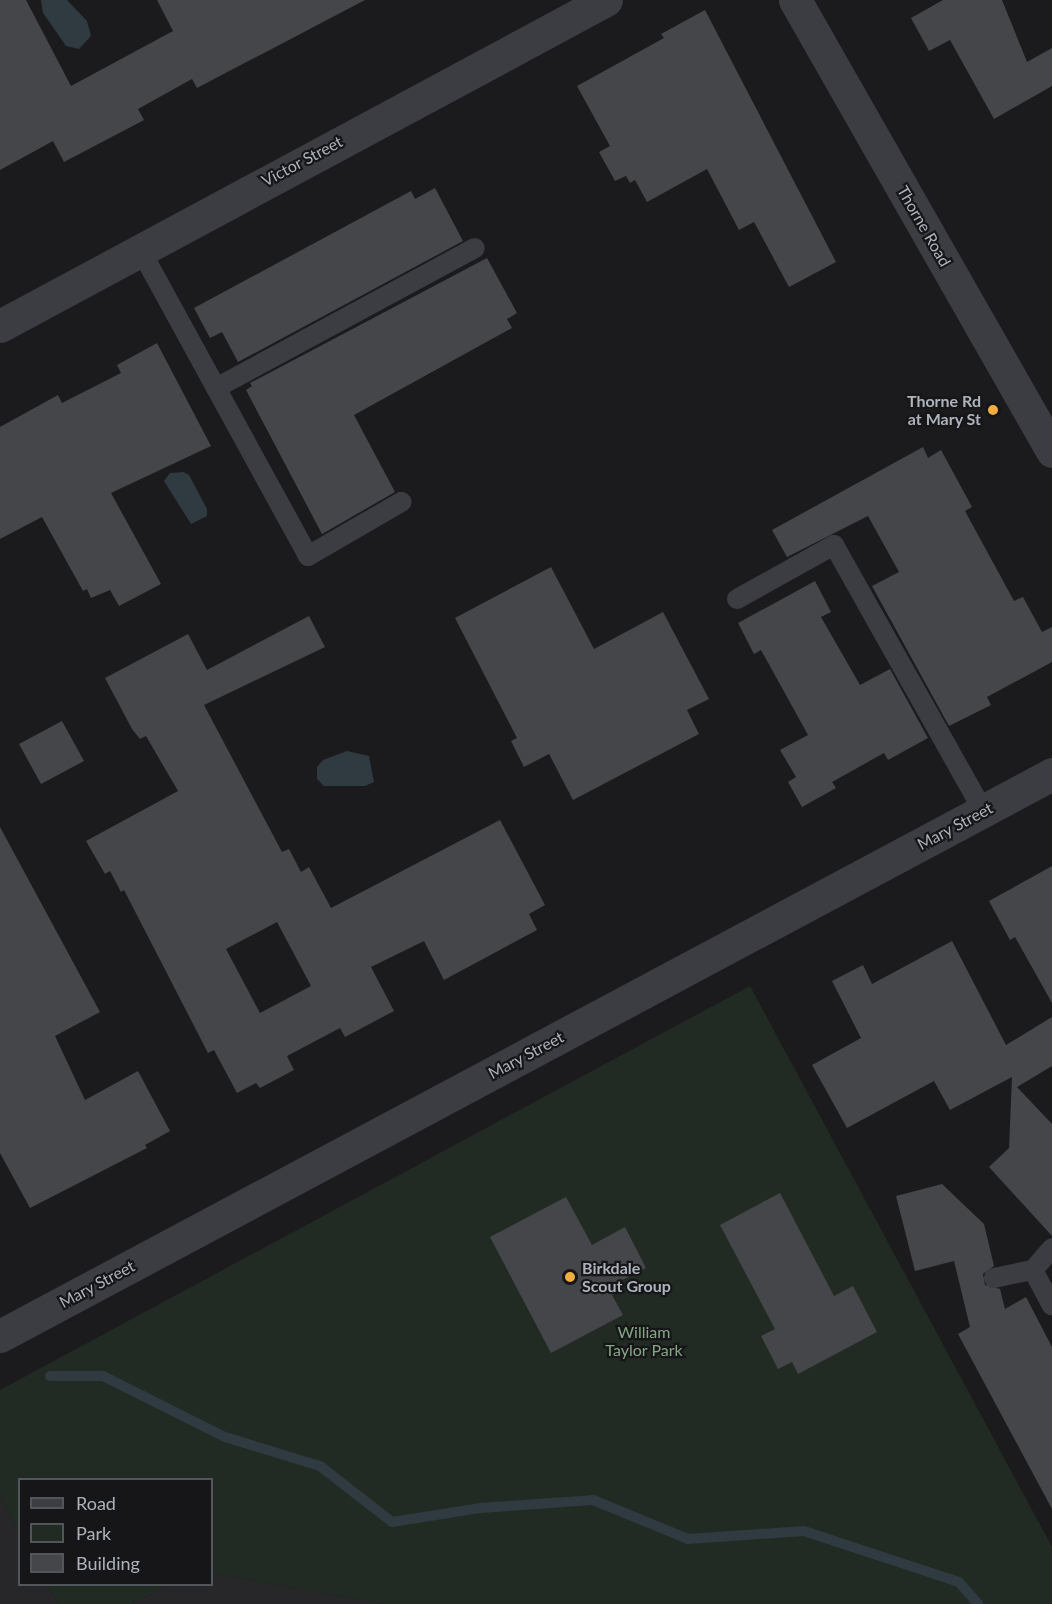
<!DOCTYPE html>
<style>
body{margin:0}
#map{position:relative;width:1052px;height:1604px;overflow:hidden;background:#1b1b1d;font-family:Lato,sans-serif}
div>[style]{position:absolute}
[style*='--x']{left:calc(var(--x)*1px);top:calc(var(--y)*1px);width:calc(var(--w)*1px);rotate:calc(var(--a)*1deg)}
.built>*{inset:0;background:#27272a}
.green>*{inset:0;background:#222b23}
.water>*{inset:0;background:#303a41}
.stream>*{height:10px;margin:-5px;padding:0 5px;transform-origin:5px;border-radius:5px;background:#303a41}
.building>*{inset:0;background:#45464a}
.lane>*{height:20px;margin:-10px;padding:0 10px;transform-origin:10px;border-radius:10px;background:#3c3d42}
.street>*{height:33px;margin:-16.5px;padding:0 16.5px;transform-origin:16.5px;border-radius:16.5px;background:#3c3d42}
.dots>*{width:16px;height:16px;translate:-50% -50%;box-sizing:border-box;border:3px solid #161618;border-radius:50%}
span{translate:-50% -50%;white-space:nowrap;text-align:center;line-height:1.15;-webkit-text-stroke:4.5px #161618;paint-order:stroke}
.street-label{font-size:16px;color:#adb3bc}
.poi-label{font-size:16px;color:#adb3bc;font-weight:700}
.right{translate:-100% -50%;text-align:right}
.left{translate:0 -50%;text-align:left}
.park-label{font-size:16px;color:#85a686}
.legend{position:absolute;left:18px;top:1478px;width:195px;height:108px;box-sizing:border-box;background:#161618;border:2px solid #52555a;margin:0;padding:8px 10px;list-style:none;font-size:18px;color:#adb3bc}
.legend li{display:flex;align-items:center;gap:12px;height:30px}
.legend b{width:30px;border:2px solid #52555a}
</style>
<div id="map">
<div class="built">
<div style="clip-path:polygon(0 1497px,19px 1533px,20px 1584px,47px 1585px,58px 1604px,0 1604px)"></div>
<div style="clip-path:polygon(212px 1573px,385px 1604px,132px 1604px,169px 1585px,212px 1584px)"></div>
</div>
<div class="green">
<div style="clip-path:polygon(750px 986px,1052px 1547px,1052px 1604px,385px 1604px,212px 1573px,212px 1480px,20px 1480px,19px 1533px,0 1497px,0 1390px)"></div>
<div style="clip-path:polygon(47px 1585px,169px 1585px,132px 1604px,58px 1604px)"></div>
</div>
<div class="water">
<div style="clip-path:polygon(41px 0,67px 0,87px 21px,91px 36px,79px 49px,66px 46px,43px 13px)"></div>
<div style="clip-path:polygon(183px 472px,189px 475px,207px 509px,207px 516px,191px 524px,164px 481px,170px 473px)"></div>
<div style="clip-path:polygon(347px 751px,369px 756px,374px 782px,365px 786px,324px 786px,317px 779px,317px 767px,323px 760px)"></div>
</div>
<div class="stream">
<div style="--x:50;--y:1376;--w:53;--a:0"></div>
<div style="--x:103;--y:1376;--w:136;--a:26.6"></div>
<div style="--x:225;--y:1437;--w:99;--a:17"></div>
<div style="--x:320;--y:1466;--w:91;--a:37.9"></div>
<div style="--x:392;--y:1522;--w:89;--a:-9"></div>
<div style="--x:480;--y:1508;--w:113;--a:-4"></div>
<div style="--x:593;--y:1500;--w:103;--a:22.3"></div>
<div style="--x:688;--y:1539;--w:116;--a:-3.9"></div>
<div style="--x:804;--y:1531;--w:163;--a:18.2"></div>
<div style="--x:959;--y:1582;--w:29;--a:49"></div>
</div>
<div class="building">
<div style="clip-path:polygon(0 0,26px 0,71px 86px,173px 31px,157px 0,365px 0,197px 88px,192px 79px,138px 109px,144px 120px,64px 162px,53px 141px,0 170px)"></div>
<div style="clip-path:polygon(943px 0,1002px 0,1027px 62px,1052px 48px,1052px 86px,994px 119px,950px 40px,929px 51px,911px 18px)"></div>
<div style="clip-path:polygon(705px 10px,836px 262px,789px 287px,754px 222px,739px 230px,707px 169px,647px 202px,635px 180px,630px 183px,626px 176px,615px 181px,599px 152px,610px 146px,577px 86px,664px 38px,661px 34px)"></div>
<div style="clip-path:polygon(435px 188px,463px 241px,238px 362px,222px 332px,210px 338px,194px 308px,411px 191px,415px 199px)"></div>
<div style="clip-path:polygon(487px 258px,517px 313px,507px 319px,512px 328px,354px 415px,395px 492px,322px 534px,246px 390px,252px 386px,250px 383px)"></div>
<div style="clip-path:polygon(157px 343px,211px 446px,111px 493px,161px 584px,119px 606px,110px 590px,91px 598px,87px 589px,83px 591px,42px 517px,0 539px,0 427px,58px 395px,62px 403px,121px 373px,117px 365px)"></div>
<div style="clip-path:polygon(923px 447px,928px 458px,941px 450px,972px 507px,965px 511px,1014px 601px,1023px 597px,1042px 632px,1052px 627px,1052px 662px,987px 697px,991px 705px,949px 726px,872px 586px,899px 572px,868px 516px,787px 557px,772px 530px)"></div>
<div style="clip-path:polygon(551px 567px,594px 649px,663px 612px,709px 699px,687px 710px,699px 734px,573px 800px,549px 754px,524px 767px,511px 741px,517px 738px,455px 618px)"></div>
<div style="clip-path:polygon(815px 581px,831px 612px,821px 617px,860px 685px,890px 669px,928px 738px,888px 760px,884px 753px,832px 782px,836px 788px,802px 807px,788px 782px,796px 777px,780px 750px,808px 735px,761px 650px,754px 654px,738px 623px)"></div>
<div style="clip-path:polygon(evenodd,309px 616px,325px 647px,204px 705px,282px 852px,289px 849px,301px 872px,309px 867px,331px 908px,500px 820px,545px 905px,529px 914px,537px 930px,444px 980px,424px 941px,371px 967px,394px 1011px,345px 1037px,340px 1028px,287px 1056px,294px 1070px,260px 1088px,256px 1083px,237px 1093px,214px 1050px,208px 1053px,124px 890px,121px 892px,110px 871px,105px 874px,86px 841px,178px 791px,146px 736px,140px 739px,132px 729px,105px 678px,188px 634px,207px 670px,309px 616px,277px 922px,311px 986px,260px 1013px,226px 949px,277px 922px)"></div>
<div style="clip-path:polygon(62px 721px,84px 761px,41px 784px,19px 744px)"></div>
<div style="clip-path:polygon(0 827px,100px 1012px,55px 1036px,85px 1100px,138px 1071px,170px 1131px,145px 1145px,147px 1148px,30px 1208px,0 1153px)"></div>
<div style="clip-path:polygon(1052px 866px,1052px 1003px,1015px 937px,1010px 940px,989px 901px)"></div>
<div style="clip-path:polygon(952px 941px,1006px 1045px,1052px 1017px,1052px 1066px,1017px 1087px,1052px 1124px,1052px 1236px,989px 1167px,1009px 1148px,1012px 1077px,950px 1110px,934px 1081px,847px 1128px,812px 1065px,861px 1038px,832px 981px,863px 965px,872px 984px)"></div>
<div style="clip-path:polygon(942px 1184px,984px 1224px,994px 1266px,983px 1274px,985px 1285px,1000px 1289px,1005px 1309px,1026px 1297px,1052px 1347px,1052px 1509px,958px 1334px,970px 1327px,954px 1261px,915px 1271px,896px 1196px)"></div>
<div style="clip-path:polygon(780px 1193px,834px 1296px,853px 1286px,877px 1332px,798px 1374px,792px 1362px,778px 1369px,761px 1336px,775px 1329px,720px 1225px)"></div>
<div style="clip-path:polygon(566px 1197px,592px 1245px,625px 1227px,646px 1268px,613px 1285px,617px 1293px,612px 1295px,623px 1315px,551px 1353px,490px 1237px)"></div>
</div>
<div class="lane">
<div style="--x:140;--y:249;--w:350;--a:61.3"></div>
<div style="--x:308;--y:556;--w:108;--a:-30.1"></div>
<div style="--x:216;--y:388;--w:294;--a:-28.4"></div>
<div style="--x:737;--y:599;--w:111;--a:-29.1"></div>
<div style="--x:834;--y:545;--w:305;--a:60.7"></div>
<div style="--x:1033;--y:1270;--w:29;--a:-49"></div>
<div style="--x:994;--y:1278;--w:40;--a:-12"></div>
<div style="--x:1033;--y:1270;--w:40;--a:62"></div>
</div>
<div class="street">
<div style="--x:795;--y:0;--w:519;--a:60.32"></div>
<div style="--x:0;--y:326;--w:688;--a:-28.28"></div>
<div style="--x:0;--y:1336;--w:1193;--a:-28.11"></div>
</div>
<div class="dots">
<div style="left:993px;top:410px;background:#f0ae40"></div>
<div style="left:570px;top:1277px;background:#f0ae40"></div>
</div>
<div class="street-label">
<span style="left:302px;top:161px;rotate:-28deg">Victor Street</span>
<span style="left:924px;top:226px;rotate:60deg">Thorne Road</span>
<span style="left:955px;top:826px;rotate:-28deg">Mary Street</span>
<span style="left:526px;top:1055px;rotate:-28deg">Mary Street</span>
<span style="left:97px;top:1284px;rotate:-28deg">Mary Street</span>
</div>
<div class="poi-label">
<span class="right" style="left:981px;top:410px">Thorne Rd<br>at Mary St</span>
<span class="left" style="left:582px;top:1277px">Birkdale<br>Scout Group</span>
</div>
<div class="park-label">
<span style="left:644px;top:1341px">William<br>Taylor Park</span>
</div>
<ul class="legend">
<li><b style="height:8px;background:#3c3d42"></b>Road</li>
<li><b style="height:16px;background:#222b23"></b>Park</li>
<li><b style="height:16px;background:#45464a"></b>Building</li>
</ul>
</div>
